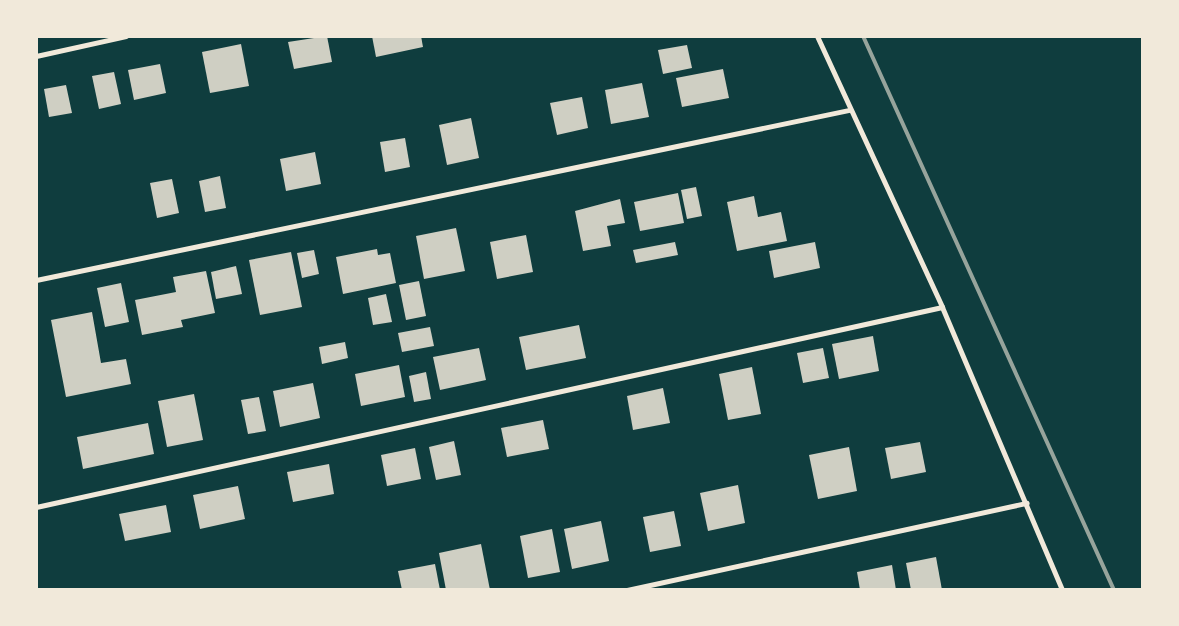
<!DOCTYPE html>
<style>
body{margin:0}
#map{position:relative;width:1179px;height:626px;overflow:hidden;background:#0f3d3e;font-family:Manrope,sans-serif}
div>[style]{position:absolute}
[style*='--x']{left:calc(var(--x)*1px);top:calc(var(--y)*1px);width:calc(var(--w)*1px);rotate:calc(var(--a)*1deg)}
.building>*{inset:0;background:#cfcfc3}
.minor>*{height:5px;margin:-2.5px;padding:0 2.5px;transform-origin:2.5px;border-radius:2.5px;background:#f1e9da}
.rail>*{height:4px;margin:-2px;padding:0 2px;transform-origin:2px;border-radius:2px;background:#97a49c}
span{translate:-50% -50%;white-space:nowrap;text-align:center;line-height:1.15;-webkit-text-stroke:5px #f1e9da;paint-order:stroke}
.frame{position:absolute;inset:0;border:38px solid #f1e9da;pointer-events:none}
</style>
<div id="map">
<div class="building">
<div style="clip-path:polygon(327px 36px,332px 62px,294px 69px,288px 42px)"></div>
<div style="clip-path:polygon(372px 36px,421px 36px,423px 47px,376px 57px)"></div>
<div style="clip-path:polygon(241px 44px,249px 86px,210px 93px,202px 52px)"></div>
<div style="clip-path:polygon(687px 45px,692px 68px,663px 74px,658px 50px)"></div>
<div style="clip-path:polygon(160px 64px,166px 93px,134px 100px,128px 70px)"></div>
<div style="clip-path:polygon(723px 69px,729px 98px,682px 107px,676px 78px)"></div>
<div style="clip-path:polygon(114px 72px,121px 104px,99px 109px,92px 76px)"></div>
<div style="clip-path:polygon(642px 83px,649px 117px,611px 124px,605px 90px)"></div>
<div style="clip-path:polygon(66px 85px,72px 113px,49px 117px,44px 89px)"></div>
<div style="clip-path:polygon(582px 97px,588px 128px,557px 135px,550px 103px)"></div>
<div style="clip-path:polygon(471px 118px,479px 158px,447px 165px,439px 125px)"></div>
<div style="clip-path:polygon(405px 138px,410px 167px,385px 172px,380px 142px)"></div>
<div style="clip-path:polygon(315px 152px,321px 184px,286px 191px,280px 159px)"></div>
<div style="clip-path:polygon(220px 176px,226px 208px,205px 212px,199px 181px)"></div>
<div style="clip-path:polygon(172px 179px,179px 213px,157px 218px,150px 183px)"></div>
<div style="clip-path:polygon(696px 187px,702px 216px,687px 219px,681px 190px)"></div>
<div style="clip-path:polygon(678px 193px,684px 223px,640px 231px,634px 202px)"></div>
<div style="clip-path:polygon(754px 196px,758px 217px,781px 212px,787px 241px,737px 251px,727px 202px)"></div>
<div style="clip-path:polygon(620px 199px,625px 223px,607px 226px,611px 246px,583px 251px,575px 211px)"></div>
<div style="clip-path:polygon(456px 228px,465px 271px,424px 279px,416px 236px)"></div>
<div style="clip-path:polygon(526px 235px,533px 272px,497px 279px,490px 242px)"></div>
<div style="clip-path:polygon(675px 242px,678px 255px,636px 263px,633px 250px)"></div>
<div style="clip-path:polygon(815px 242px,820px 268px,774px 278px,769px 251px)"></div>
<div style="clip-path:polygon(377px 249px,378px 255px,390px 253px,396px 283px,343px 294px,336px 257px)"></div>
<div style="clip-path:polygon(314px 250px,319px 274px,302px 278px,297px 253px)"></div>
<div style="clip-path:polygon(291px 252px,302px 307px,260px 315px,249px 260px)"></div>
<div style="clip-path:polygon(236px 266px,242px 294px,216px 299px,211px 272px)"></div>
<div style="clip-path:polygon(206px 271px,215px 313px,181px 320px,183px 327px,142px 335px,135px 300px,176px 292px,173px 277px)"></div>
<div style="clip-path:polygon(419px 281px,426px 316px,406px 320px,399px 285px)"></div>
<div style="clip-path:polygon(121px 283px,129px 322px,105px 327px,97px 288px)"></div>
<div style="clip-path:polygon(386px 294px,392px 322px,373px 325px,368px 298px)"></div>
<div style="clip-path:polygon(92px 312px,101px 363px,126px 359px,131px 384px,66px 397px,51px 320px)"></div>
<div style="clip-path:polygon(579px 325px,586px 358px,526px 370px,519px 337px)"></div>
<div style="clip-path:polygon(430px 327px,434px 346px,402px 352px,398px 333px)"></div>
<div style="clip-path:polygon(873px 336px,879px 371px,839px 379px,832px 344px)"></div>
<div style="clip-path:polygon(345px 342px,348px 358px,322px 364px,319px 347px)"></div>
<div style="clip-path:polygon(479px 348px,486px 380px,440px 390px,433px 357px)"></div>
<div style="clip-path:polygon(823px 348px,829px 378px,803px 383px,797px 353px)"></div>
<div style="clip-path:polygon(399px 365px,405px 397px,361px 406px,355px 374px)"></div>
<div style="clip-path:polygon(752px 367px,761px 414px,728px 420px,719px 374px)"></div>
<div style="clip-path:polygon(426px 372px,431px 399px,414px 402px,409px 376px)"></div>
<div style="clip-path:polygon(313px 383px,320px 418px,280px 427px,273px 391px)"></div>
<div style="clip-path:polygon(663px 388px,670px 423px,633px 430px,627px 396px)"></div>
<div style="clip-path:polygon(194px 394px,203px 440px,167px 447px,158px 401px)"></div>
<div style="clip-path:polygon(259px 397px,266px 431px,248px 434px,241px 400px)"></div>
<div style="clip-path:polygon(543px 420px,549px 449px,507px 457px,501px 428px)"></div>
<div style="clip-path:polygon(148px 423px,154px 454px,83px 469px,77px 437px)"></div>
<div style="clip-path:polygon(454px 441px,461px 475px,436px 480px,429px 447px)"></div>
<div style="clip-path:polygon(920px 442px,926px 472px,891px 479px,885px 448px)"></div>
<div style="clip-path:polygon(849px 447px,857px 491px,818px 499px,809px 455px)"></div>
<div style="clip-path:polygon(415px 448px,421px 479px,387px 486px,381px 455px)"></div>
<div style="clip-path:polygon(329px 464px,334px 494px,293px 502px,287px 472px)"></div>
<div style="clip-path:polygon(738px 485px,745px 523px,708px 531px,700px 493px)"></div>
<div style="clip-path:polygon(238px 486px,245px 519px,200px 529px,193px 495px)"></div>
<div style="clip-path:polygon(166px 505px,171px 532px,125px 541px,119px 514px)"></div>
<div style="clip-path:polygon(674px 511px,681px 546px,650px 552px,643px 517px)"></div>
<div style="clip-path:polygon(601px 521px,609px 561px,572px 569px,564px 529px)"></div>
<div style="clip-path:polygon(552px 529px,560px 572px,528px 578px,520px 536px)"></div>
<div style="clip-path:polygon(481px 544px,490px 590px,446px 590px,439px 553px)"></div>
<div style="clip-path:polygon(936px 557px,942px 590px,911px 590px,906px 563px)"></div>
<div style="clip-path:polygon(435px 564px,440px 590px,402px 590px,398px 571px)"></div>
<div style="clip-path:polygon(892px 565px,896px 590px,860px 590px,857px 572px)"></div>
</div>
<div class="minor">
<div style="--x:817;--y:36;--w:298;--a:65.2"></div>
<div style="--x:942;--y:307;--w:307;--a:67"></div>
<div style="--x:36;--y:56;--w:92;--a:-12.5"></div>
<div style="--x:36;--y:280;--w:831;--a:-11.81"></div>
<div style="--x:36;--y:507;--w:928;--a:-12.45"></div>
<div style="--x:627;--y:590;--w:409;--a:-12.3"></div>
</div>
<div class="rail">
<div style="--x:863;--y:36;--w:608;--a:65.63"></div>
</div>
<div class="frame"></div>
</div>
